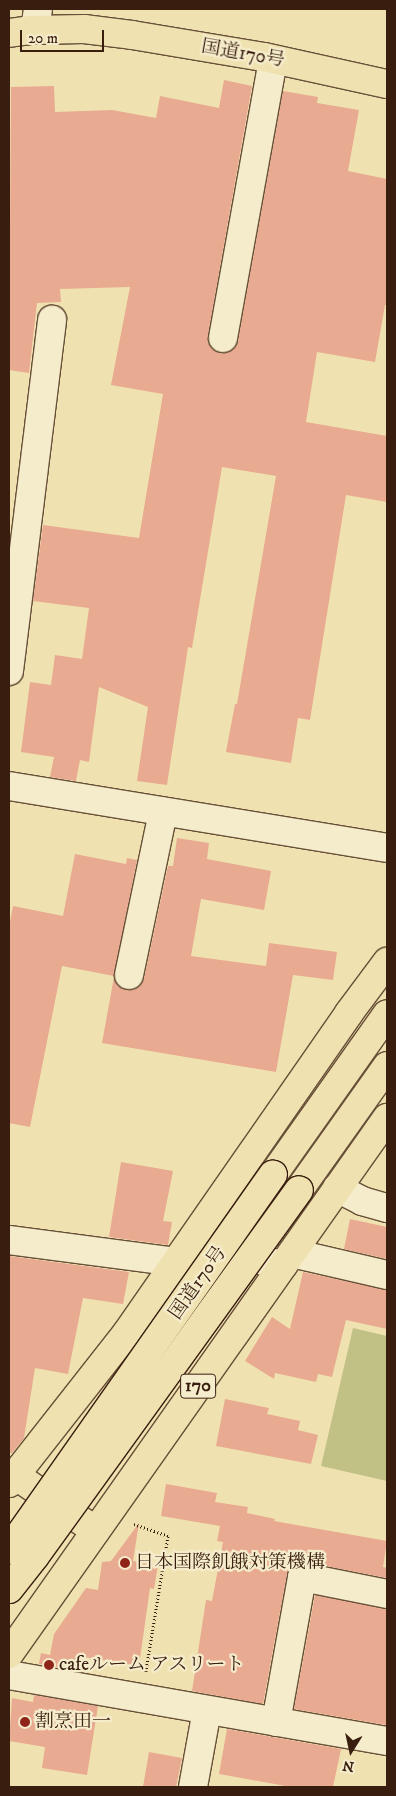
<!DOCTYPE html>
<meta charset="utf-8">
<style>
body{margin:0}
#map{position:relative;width:396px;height:1796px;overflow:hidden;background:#f0e2b0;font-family:"IM FELL DW Pica","Noto Serif JP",serif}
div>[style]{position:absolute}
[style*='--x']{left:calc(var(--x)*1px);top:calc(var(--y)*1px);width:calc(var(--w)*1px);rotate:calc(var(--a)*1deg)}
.green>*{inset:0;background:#c1c186}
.building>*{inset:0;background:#e8aa90}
.path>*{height:3px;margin-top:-1.5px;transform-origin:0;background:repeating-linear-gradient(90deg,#391e10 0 1px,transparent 0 3.5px)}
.roads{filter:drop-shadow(1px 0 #674f38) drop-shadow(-1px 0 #674f38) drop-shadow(0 1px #674f38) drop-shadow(0 -1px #674f38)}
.minor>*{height:28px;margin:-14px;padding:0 14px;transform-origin:14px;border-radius:14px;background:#f5eccc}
.highway>*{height:28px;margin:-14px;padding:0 14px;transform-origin:14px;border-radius:14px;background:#f0e2b0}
.bridges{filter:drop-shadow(1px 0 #391e10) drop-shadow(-1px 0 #391e10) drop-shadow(0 1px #391e10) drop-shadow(0 -1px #391e10)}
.highway-bridge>*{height:28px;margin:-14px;padding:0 14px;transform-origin:14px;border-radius:14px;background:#f0e2b0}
.dots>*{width:14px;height:14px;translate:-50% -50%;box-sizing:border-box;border:2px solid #f5eccc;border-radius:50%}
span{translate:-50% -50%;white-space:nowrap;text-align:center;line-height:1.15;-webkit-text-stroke:4.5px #f5eccc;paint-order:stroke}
.shield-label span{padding:1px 4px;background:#f5eccc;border:1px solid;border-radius:4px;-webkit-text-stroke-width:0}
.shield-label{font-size:18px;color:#391e10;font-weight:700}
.street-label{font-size:19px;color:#391e10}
.poi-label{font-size:19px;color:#391e10}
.left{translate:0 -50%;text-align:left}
.frame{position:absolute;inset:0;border:10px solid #391e10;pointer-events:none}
.north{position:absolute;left:326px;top:1726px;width:50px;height:50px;-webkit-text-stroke:4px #f5eccc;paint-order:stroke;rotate:190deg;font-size:14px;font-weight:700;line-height:20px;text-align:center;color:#391e10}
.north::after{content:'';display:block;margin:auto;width:18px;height:22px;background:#391e10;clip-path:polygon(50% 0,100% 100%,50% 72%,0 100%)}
.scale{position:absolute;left:20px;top:30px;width:84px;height:22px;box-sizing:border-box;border:2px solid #391e10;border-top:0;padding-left:6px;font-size:15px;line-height:18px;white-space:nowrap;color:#391e10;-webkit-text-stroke:4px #f5eccc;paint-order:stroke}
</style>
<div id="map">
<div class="green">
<div style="clip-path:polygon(353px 1328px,387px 1336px,387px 1481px,321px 1466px)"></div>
</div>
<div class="building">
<div style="clip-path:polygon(224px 80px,252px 86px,208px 335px,209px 344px,213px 350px,221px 353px,229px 352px,235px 348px,238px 341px,283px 91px,318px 97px,317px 103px,359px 110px,348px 171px,387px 179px,387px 305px,385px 305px,375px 362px,317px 352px,306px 422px,387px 436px,387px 502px,346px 495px,310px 720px,298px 718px,291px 763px,226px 752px,235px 704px,237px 704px,276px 476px,222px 467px,192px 648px,188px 647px,167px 785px,137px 781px,148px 707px,99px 687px,89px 762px,80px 760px,76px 781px,50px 777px,54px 757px,21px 752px,30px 682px,51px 685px,55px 655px,82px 659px,89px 608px,33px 601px,43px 525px,139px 538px,163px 394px,111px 385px,130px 287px,60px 289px,61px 302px,37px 303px,29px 373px,9px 370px,11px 87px,54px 86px,55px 112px,112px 110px,156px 118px,160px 96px,219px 108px)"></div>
<div style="clip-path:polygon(177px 838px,209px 843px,207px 859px,271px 871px,264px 910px,201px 899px,191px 956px,266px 966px,269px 943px,337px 952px,333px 980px,293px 975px,276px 1072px,102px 1043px,114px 977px,118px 986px,126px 990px,134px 990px,141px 985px,144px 979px,168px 866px,173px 866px)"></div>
<div style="clip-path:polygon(75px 854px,126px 864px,127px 858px,137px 860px,114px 976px,62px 966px,30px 1127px,9px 1123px,9px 927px,13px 906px,63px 916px)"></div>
<div style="clip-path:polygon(121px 1162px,173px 1171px,163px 1221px,172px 1222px,168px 1245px,109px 1237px)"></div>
<div style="clip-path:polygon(350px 1219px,387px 1227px,387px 1259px,344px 1249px)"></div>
<div style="clip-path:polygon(9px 1256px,129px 1272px,123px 1304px,83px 1298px,68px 1374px,35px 1368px,24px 1438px,12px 1453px,9px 1453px)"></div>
<div style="clip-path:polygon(303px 1272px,387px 1290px,387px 1329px,346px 1320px,332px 1377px,318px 1374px,316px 1382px,275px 1373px,274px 1379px,245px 1361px,272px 1317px,290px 1329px)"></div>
<div style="clip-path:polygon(225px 1399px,269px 1408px,267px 1414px,300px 1421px,298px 1430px,318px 1435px,311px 1464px,216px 1446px)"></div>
<div style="clip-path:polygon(166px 1484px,217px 1493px,215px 1502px,248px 1507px,247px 1513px,275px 1519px,274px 1521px,387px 1541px,383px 1567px,387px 1568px,387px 1578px,305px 1562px,296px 1562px,290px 1567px,287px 1574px,263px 1704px,192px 1691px,206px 1600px,212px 1601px,223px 1542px,217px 1541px,220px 1526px,161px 1516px)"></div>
<div style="clip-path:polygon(139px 1523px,133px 1561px,158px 1565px,154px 1589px,150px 1588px,139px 1666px,84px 1657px,82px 1672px,39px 1664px,41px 1653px,50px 1655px,54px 1634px,86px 1588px,98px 1590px,102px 1562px,111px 1561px)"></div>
<div style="clip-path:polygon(315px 1595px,387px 1609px,386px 1725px,294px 1709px)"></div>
<div style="clip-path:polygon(34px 1695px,98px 1706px,87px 1775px,42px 1768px,45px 1747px,9px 1741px,12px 1698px,33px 1702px)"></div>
<div style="clip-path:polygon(227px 1729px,341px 1749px,333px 1787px,291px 1787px,219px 1774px)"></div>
<div style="clip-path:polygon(149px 1752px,182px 1758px,176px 1787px,143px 1787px)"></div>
</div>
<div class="path">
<div style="--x:134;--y:1524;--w:36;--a:19"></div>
<div style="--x:168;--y:1536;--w:137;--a:99.3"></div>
</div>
<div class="roads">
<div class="minor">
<div style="--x:35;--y:30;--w:21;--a:-82"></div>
<div style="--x:223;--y:338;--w:283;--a:-79.8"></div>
<div style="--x:9;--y:671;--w:354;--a:-83"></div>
<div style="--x:9;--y:786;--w:383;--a:9.3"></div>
<div style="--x:129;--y:975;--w:167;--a:-78.2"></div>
<div style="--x:337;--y:1188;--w:28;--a:27"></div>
<div style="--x:362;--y:1201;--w:26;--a:16"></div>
<div style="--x:9;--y:1240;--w:168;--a:7.5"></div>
<div style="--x:196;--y:1247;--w:89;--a:11.7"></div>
<div style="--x:292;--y:1253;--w:98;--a:13"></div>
<div style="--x:9;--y:1675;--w:384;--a:9.9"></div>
<div style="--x:276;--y:1722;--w:147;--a:-79.8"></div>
<div style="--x:302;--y:1577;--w:87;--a:11.3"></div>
<div style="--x:193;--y:1787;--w:78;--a:-79.7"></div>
</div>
<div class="highway">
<div style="--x:9;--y:33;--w:21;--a:-8"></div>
<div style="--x:30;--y:30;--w:54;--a:-1.1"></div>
<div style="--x:84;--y:29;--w:48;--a:7.1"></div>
<div style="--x:132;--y:35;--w:134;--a:9.5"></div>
<div style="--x:264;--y:57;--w:126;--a:12.4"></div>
<div style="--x:273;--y:1175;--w:197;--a:-54.7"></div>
<div style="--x:299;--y:1190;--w:152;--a:-54.6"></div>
<div style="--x:15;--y:1475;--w:98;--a:34.7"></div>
<div style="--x:9;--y:1483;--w:189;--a:-51.9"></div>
<div style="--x:126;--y:1334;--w:391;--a:-55.2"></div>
<div style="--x:349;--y:1013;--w:64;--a:-53.3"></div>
<div style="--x:9;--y:1654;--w:656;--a:-54.81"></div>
</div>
</div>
<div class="bridges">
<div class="highway-bridge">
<div style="--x:9;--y:1550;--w:459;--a:-54.9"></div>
<div style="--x:9;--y:1589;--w:42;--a:-51.8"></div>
<div style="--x:35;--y:1556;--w:451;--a:-54.2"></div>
</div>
</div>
<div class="dots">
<div style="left:125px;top:1563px;background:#8f2418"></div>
<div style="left:49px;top:1665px;background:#8f2418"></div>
<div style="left:25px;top:1722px;background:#8f2418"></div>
</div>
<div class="shield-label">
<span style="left:198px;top:1386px">170</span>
</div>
<div class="street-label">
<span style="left:243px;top:54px;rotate:10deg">国道170号</span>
<span style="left:198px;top:1283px;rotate:-55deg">国道170号</span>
</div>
<div class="poi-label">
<span class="left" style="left:135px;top:1563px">日本国際飢餓対策機構</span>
<span class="left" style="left:59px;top:1665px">cafeルーム アスリート</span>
<span class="left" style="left:35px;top:1722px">割烹田一</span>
</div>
<div class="frame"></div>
<div class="north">N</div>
<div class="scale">20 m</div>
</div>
